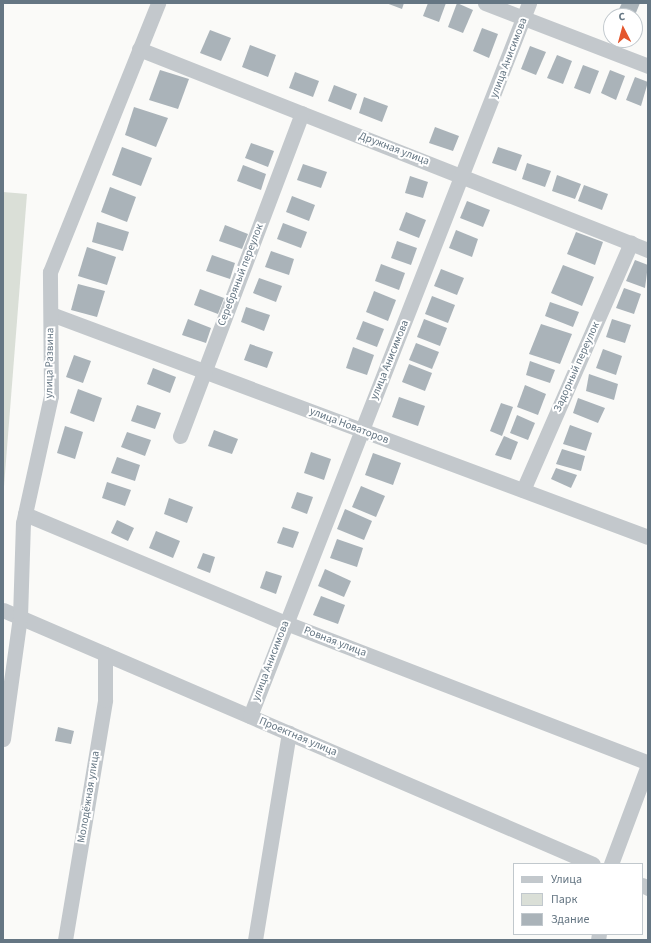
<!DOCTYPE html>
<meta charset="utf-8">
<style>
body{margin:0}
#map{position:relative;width:651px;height:943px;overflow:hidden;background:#fafaf8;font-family:"Source Sans 3",sans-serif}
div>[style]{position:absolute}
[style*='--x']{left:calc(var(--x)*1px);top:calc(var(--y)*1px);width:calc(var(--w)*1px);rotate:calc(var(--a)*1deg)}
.green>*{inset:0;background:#dadfd7}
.building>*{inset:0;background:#aab3b9}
.minor>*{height:15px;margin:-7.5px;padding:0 7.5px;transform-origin:7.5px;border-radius:7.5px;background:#c3c8cc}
span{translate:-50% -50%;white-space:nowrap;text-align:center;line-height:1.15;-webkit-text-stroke:4px #fff;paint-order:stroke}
.street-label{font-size:11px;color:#657683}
.frame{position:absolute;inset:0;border:4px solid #657683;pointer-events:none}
.legend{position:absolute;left:513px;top:863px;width:130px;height:72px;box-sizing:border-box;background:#fff;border:1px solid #c1c8cd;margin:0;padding:5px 7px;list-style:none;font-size:12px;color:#657683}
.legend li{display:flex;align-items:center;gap:8px;height:20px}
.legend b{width:20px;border:1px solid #c1c8cd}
.north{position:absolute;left:603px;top:8px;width:40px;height:40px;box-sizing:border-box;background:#fff;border:1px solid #c1c8cd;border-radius:50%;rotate:354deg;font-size:11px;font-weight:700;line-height:16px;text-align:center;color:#657683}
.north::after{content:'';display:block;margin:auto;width:14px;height:18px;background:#e4572e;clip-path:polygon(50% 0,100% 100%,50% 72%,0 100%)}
</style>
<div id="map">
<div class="green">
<div style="clip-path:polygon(3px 192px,27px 194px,3px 499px)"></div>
</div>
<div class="building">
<div style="clip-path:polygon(386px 3px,404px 3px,402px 9px)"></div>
<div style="clip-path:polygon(428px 3px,446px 3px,439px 22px,423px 16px)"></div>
<div style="clip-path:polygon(457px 3px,473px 10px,463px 33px,448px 27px)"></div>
<div style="clip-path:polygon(622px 3px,640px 3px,635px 15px,619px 9px)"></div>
<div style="clip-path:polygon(482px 28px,498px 34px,489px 58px,473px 51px)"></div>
<div style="clip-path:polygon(210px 30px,231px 38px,221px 61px,200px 53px)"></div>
<div style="clip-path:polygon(250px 45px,276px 55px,268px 77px,242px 67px)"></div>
<div style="clip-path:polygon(530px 46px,546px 52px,536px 75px,521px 69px)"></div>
<div style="clip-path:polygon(557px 55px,572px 61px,563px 84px,547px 78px)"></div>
<div style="clip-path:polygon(583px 65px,599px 71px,590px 94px,574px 88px)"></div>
<div style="clip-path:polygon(160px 70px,189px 79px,178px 109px,149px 100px)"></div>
<div style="clip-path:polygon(610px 70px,625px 76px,616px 100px,601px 93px)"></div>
<div style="clip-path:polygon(295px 72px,319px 81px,313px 97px,289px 88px)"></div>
<div style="clip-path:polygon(635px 77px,648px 82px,641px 106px,626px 100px)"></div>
<div style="clip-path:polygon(334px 85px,357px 94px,351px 110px,328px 101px)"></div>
<div style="clip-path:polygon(364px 97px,388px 106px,382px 122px,359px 113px)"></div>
<div style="clip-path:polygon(134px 107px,168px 118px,156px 147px,125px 135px)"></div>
<div style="clip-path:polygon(435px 127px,459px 136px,453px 151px,429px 143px)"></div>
<div style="clip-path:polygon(251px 143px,274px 151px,268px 167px,245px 158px)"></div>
<div style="clip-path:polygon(122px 147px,152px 158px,141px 186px,112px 175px)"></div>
<div style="clip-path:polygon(498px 147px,522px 155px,516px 171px,492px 163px)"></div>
<div style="clip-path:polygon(527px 163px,551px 171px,545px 187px,522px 179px)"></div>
<div style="clip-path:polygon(303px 164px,327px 172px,321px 188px,297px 180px)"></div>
<div style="clip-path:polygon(243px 165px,266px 174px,261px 190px,237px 181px)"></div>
<div style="clip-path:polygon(557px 175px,581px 184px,575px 199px,552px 191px)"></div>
<div style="clip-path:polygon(410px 176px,428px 182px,423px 198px,405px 193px)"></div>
<div style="clip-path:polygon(584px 185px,608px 194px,602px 210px,578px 201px)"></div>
<div style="clip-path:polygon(110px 187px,136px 197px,127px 222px,101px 212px)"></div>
<div style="clip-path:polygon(292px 196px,315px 205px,309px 221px,286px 212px)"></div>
<div style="clip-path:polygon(467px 201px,490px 210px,483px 227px,460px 218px)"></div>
<div style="clip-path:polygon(406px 212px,426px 220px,419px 238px,399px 230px)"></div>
<div style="clip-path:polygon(97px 222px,129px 232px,123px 251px,92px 242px)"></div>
<div style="clip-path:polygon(283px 223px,307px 232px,301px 248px,277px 239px)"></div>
<div style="clip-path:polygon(225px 225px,248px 234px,242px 249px,219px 241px)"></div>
<div style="clip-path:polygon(456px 230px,478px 239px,472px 257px,449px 248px)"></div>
<div style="clip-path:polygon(576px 232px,603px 242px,595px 265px,567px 254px)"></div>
<div style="clip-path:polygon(397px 241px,417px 248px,411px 265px,391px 258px)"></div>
<div style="clip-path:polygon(87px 247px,116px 257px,107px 285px,78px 276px)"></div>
<div style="clip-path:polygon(271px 251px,294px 259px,289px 275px,265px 267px)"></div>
<div style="clip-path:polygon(212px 255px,235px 263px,230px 279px,206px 271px)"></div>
<div style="clip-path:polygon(635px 260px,648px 265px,645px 288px,626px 281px)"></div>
<div style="clip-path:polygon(381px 264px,405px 273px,399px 290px,375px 281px)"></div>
<div style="clip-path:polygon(563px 265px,594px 277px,582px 306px,551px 293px)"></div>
<div style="clip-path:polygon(441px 269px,464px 278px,457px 295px,434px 286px)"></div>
<div style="clip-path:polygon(259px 278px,282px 286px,276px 302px,253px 293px)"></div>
<div style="clip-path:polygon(78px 284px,105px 291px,97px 317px,71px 310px)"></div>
<div style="clip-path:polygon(624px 288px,641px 294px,634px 314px,616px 308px)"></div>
<div style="clip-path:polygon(200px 289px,224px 298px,218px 314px,194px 305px)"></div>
<div style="clip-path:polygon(374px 291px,396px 300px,388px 321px,366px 312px)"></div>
<div style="clip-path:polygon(432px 296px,455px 305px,448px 323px,425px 314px)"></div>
<div style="clip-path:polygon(550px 302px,579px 312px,573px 327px,545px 316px)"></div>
<div style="clip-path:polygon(246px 307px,270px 315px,264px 331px,241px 322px)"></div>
<div style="clip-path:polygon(188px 319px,211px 328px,206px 343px,182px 335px)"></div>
<div style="clip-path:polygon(424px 319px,447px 328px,440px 346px,417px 337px)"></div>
<div style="clip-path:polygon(612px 319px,631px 325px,625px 343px,606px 337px)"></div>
<div style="clip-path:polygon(363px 321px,384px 329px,377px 347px,356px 339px)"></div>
<div style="clip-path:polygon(541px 324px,572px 334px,560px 364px,529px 354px)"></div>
<div style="clip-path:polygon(416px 343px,439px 352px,432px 369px,409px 360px)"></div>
<div style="clip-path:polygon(250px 344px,273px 352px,267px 368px,244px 360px)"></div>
<div style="clip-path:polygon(353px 347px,374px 355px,367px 375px,346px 368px)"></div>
<div style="clip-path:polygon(603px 349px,622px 356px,616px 375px,596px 368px)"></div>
<div style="clip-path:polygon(74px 355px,91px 361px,83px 383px,66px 377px)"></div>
<div style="clip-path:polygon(530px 361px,555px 370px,550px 383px,526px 375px)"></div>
<div style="clip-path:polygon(409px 364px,432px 373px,425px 391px,402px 382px)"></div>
<div style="clip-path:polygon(153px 368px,176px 377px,170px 393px,147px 384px)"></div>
<div style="clip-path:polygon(589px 374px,618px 384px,614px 400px,586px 391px)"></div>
<div style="clip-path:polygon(525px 385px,546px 394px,538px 415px,517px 407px)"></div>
<div style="clip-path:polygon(78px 389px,102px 398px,94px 422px,70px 413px)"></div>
<div style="clip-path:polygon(399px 397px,425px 406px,418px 426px,392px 417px)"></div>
<div style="clip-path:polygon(578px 398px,605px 408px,598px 423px,573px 413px)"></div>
<div style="clip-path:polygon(501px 403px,513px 407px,502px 436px,490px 431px)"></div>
<div style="clip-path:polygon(137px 405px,161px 413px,155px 429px,131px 421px)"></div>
<div style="clip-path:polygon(517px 415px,535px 423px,528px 440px,510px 433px)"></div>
<div style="clip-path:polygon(570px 425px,592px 433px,586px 451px,563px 444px)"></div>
<div style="clip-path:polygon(65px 426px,83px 432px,75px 459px,57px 453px)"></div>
<div style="clip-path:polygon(214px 430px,238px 439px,232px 454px,208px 446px)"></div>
<div style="clip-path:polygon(127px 432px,151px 440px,145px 456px,121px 447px)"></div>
<div style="clip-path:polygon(504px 436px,518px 442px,511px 460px,495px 455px)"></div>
<div style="clip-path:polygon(562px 449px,585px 456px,581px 471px,556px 464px)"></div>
<div style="clip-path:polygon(311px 452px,331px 459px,324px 480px,304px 473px)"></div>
<div style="clip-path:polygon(373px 453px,401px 463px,393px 485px,365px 475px)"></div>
<div style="clip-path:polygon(117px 457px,140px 465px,135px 481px,111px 473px)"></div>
<div style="clip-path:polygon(556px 468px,577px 475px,571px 488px,551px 479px)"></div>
<div style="clip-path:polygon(107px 482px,131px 490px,125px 506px,102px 498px)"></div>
<div style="clip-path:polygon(361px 486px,385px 496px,376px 517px,352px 507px)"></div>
<div style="clip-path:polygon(297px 492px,313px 497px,307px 514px,291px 508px)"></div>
<div style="clip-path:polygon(169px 498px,193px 507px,187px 523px,164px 514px)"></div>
<div style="clip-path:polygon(345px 509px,372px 521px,364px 540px,337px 529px)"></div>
<div style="clip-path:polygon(117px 520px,134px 528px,128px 541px,111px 533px)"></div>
<div style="clip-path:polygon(283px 527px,299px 532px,293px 548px,277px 543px)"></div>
<div style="clip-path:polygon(156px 531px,180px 541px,173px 558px,149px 548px)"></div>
<div style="clip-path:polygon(337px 539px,363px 548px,357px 567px,330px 558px)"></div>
<div style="clip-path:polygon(203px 553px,215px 557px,210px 573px,197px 568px)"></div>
<div style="clip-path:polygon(325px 569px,351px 581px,344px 597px,318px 586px)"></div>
<div style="clip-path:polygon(266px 571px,282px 576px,276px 594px,260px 588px)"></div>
<div style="clip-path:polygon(321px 596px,345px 605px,338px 624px,313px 615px)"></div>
<div style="clip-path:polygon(58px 727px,74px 731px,71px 744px,55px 741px)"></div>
</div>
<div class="minor">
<div style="--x:485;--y:3;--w:175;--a:21.1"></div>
<div style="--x:139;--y:49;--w:547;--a:21.55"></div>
<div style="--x:51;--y:314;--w:637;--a:20.48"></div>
<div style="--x:180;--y:436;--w:345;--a:-69.3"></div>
<div style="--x:523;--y:490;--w:270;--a:-66.4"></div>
<div style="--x:25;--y:514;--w:283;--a:22.7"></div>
<div style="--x:286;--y:623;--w:388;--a:21.1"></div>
<div style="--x:3;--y:610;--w:642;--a:23.29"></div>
<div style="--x:250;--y:716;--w:766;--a:-68.63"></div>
<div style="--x:3;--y:739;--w:123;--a:-82.1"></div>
<div style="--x:20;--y:617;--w:94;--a:-88.2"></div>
<div style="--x:23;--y:523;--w:130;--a:-77.6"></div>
<div style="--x:51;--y:396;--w:124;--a:-90.5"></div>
<div style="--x:50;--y:272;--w:290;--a:-68.1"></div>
<div style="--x:611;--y:864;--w:106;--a:-69.5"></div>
<div style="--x:642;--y:885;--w:7;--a:27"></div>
<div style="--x:65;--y:940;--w:243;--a:-80.5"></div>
<div style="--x:105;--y:700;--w:46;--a:-90"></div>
<div style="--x:255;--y:940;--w:210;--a:-80.7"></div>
<div style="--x:598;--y:940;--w:6;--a:-81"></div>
</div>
<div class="street-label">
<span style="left:509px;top:58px;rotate:-69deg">улица Анисимова</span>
<span style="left:394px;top:149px;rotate:21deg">Дружная улица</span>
<span style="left:241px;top:275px;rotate:-69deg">Серебряный переулок</span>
<span style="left:390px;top:360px;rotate:-68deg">улица Анисимова</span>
<span style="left:50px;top:363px;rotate:-89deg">улица Развина</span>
<span style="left:577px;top:367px;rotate:-66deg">Задорный переулок</span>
<span style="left:349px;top:426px;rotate:21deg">улица Новаторов</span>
<span style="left:335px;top:642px;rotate:21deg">Ровная улица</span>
<span style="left:271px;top:661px;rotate:-69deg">улица Анисимова</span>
<span style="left:298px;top:737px;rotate:23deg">Проектная улица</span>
<span style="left:89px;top:797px;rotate:-81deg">Молодёжная улица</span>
</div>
<div class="frame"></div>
<ul class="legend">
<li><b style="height:5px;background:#c3c8cc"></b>Улица</li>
<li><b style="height:11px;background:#dadfd7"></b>Парк</li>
<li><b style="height:11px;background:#aab3b9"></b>Здание</li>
</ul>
<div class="north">С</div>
</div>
